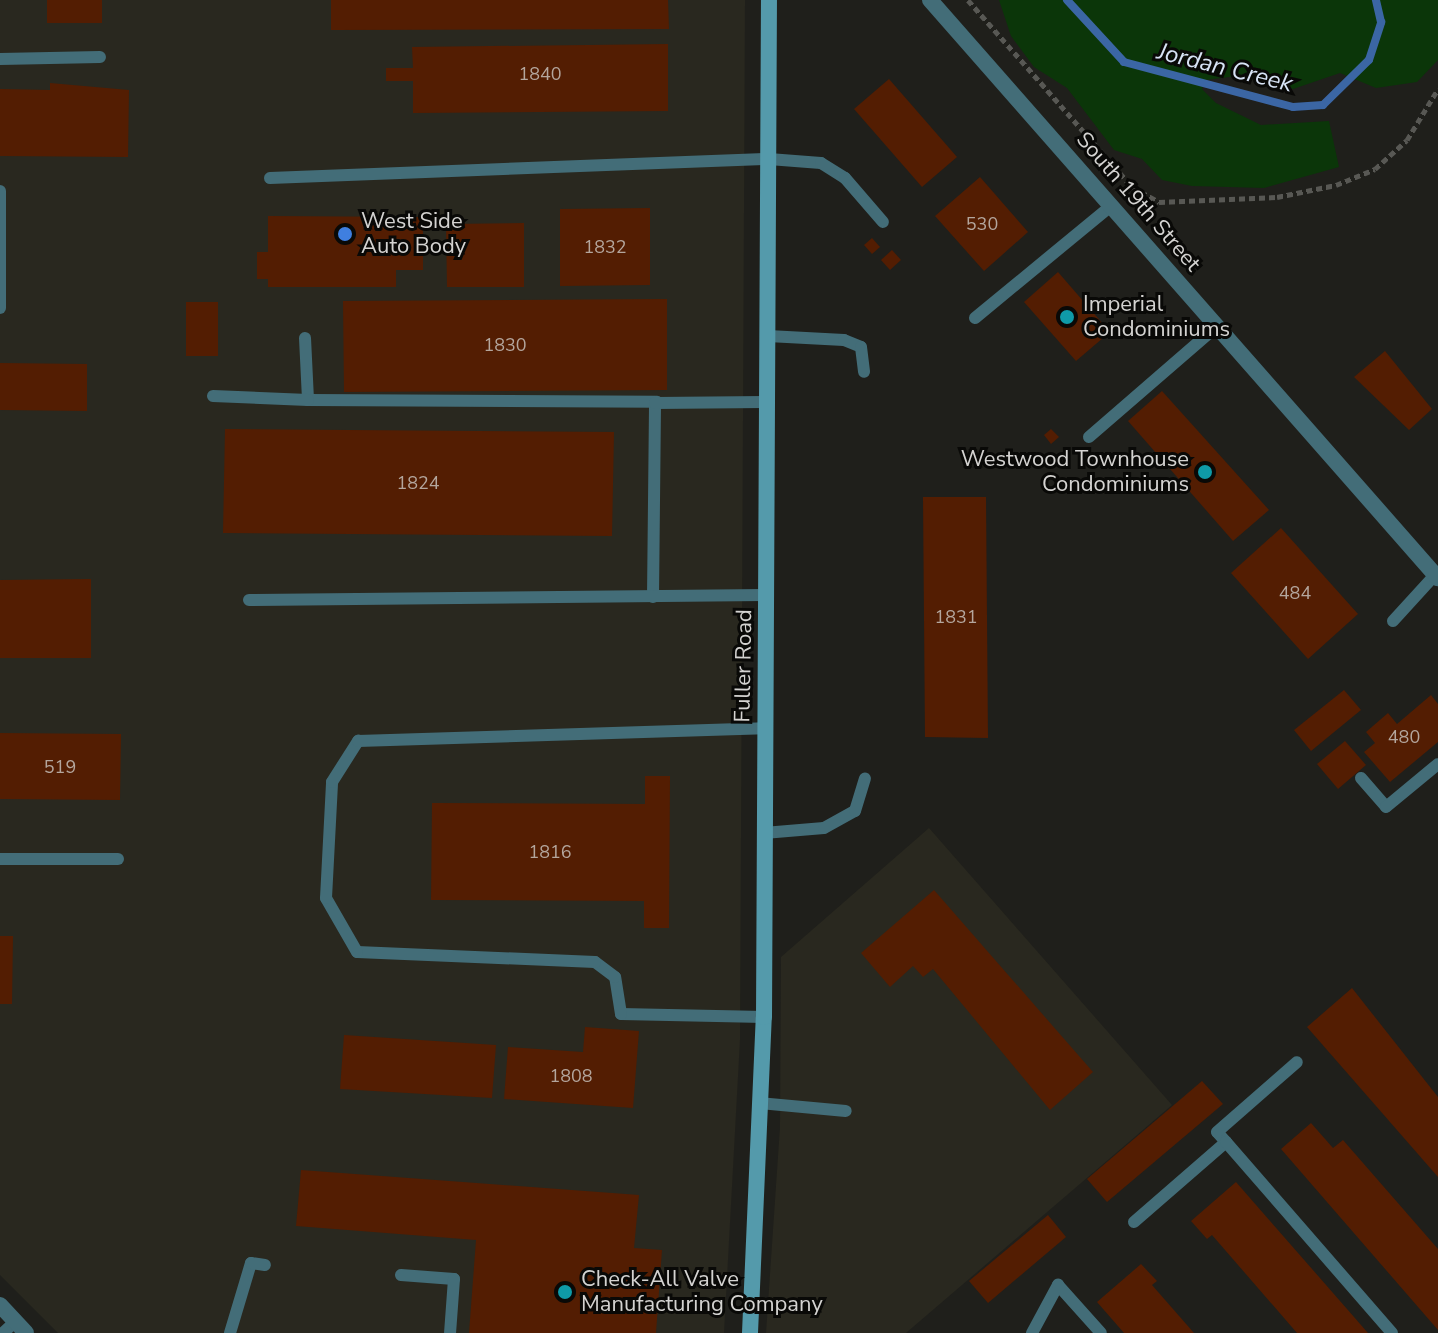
<!DOCTYPE html>
<style>
body{margin:0}
#map{position:relative;width:1438px;height:1333px;overflow:hidden;background:#1f1f1b;font-family:"Nunito Sans",sans-serif}
div>[style]{position:absolute}
[style*='--x']{left:calc(var(--x)*1px);top:calc(var(--y)*1px);width:calc(var(--w)*1px);rotate:calc(var(--a)*1deg)}
.built>*{inset:0;background:#29281f}
.green>*{inset:0;background:#0b3609}
.stream>*{height:8px;margin:-4px;padding:0 4px;transform-origin:4px;border-radius:4px;background:#3b66a4}
.building>*{inset:0;background:#531d02}
.path>*{height:5px;margin-top:-2.5px;transform-origin:0;background:repeating-linear-gradient(90deg,#585854 0 6px,transparent 0 10px)}
.lane>*{height:12px;margin:-6px;padding:0 6px;transform-origin:6px;border-radius:6px;background:#436d78}
.street>*{height:16px;margin:-8px;padding:0 8px;transform-origin:8px;border-radius:8px;background:#436d78}
.secondary>*{height:16px;margin:-8px;padding:0 8px;transform-origin:8px;border-radius:8px;background:#549aab}
.dots>*{width:22px;height:22px;translate:-50% -50%;box-sizing:border-box;border:4px solid #090907;border-radius:50%}
span{translate:-50% -50%;white-space:nowrap;text-align:center;line-height:1.15;-webkit-text-stroke:6px #090907;paint-order:stroke}
.number-label{font-size:18px;color:#b4a69d}
.number-label span{-webkit-text-stroke-width:0}
.street-label{font-size:22px;color:#d4d3d1}
.poi-label{font-size:22px;color:#d4d3d1}
.left{translate:0 -50%;text-align:left}
.right{translate:-100% -50%;text-align:right}
.water-label{font-size:24px;color:#d7e3f5;font-style:italic}
</style>
<div id="map">
<div class="built">
<div style="clip-path:polygon(0 0,745px 0,740px 1040px,724px 1333px,58px 1333px,0 1275px)"></div>
<div style="clip-path:polygon(929px 828px,1172px 1105px,906px 1333px,766px 1333px,780px 1127px,781px 957px)"></div>
</div>
<div class="green">
<div style="clip-path:polygon(999px 0,1438px 0,1438px 60px,1417px 82px,1376px 88px,1340px 73px,1293px 89px,1246px 75px,1205px 80px,1202px 89px,1216px 103px,1261px 125px,1329px 121px,1339px 167px,1264px 188px,1192px 186px,1162px 180px,1142px 159px,1114px 150px,1067px 88px,1034px 67px,1011px 36px)"></div>
</div>
<div class="stream">
<div style="--x:1067;--y:0;--w:84;--a:47.4"></div>
<div style="--x:1124;--y:62;--w:175;--a:14.9"></div>
<div style="--x:1293;--y:107;--w:30;--a:-4"></div>
<div style="--x:1323;--y:105;--w:64;--a:-44.4"></div>
<div style="--x:1369;--y:60;--w:40;--a:-72"></div>
<div style="--x:1381;--y:22;--w:23;--a:-103"></div>
</div>
<div class="building">
<div style="clip-path:polygon(47px 0,102px 0,102px 23px,47px 23px)"></div>
<div style="clip-path:polygon(331px 0,668px 0,669px 29px,331px 30px)"></div>
<div style="clip-path:polygon(668px 44px,668px 111px,413px 113px,413px 81px,386px 81px,386px 68px,413px 68px,412px 47px)"></div>
<div style="clip-path:polygon(889px 79px,957px 157px,922px 187px,854px 109px)"></div>
<div style="clip-path:polygon(50px 83px,129px 90px,128px 157px,0 156px,0 89px,50px 90px)"></div>
<div style="clip-path:polygon(980px 177px,1028px 232px,984px 271px,935px 216px)"></div>
<div style="clip-path:polygon(650px 208px,650px 285px,560px 286px,560px 209px)"></div>
<div style="clip-path:polygon(268px 216px,423px 217px,423px 270px,396px 270px,396px 287px,268px 287px,268px 279px,257px 279px,257px 252px,268px 252px)"></div>
<div style="clip-path:polygon(524px 223px,524px 287px,447px 287px,446px 224px)"></div>
<div style="clip-path:polygon(872px 238px,880px 247px,872px 254px,864px 245px)"></div>
<div style="clip-path:polygon(892px 250px,901px 260px,890px 270px,881px 260px)"></div>
<div style="clip-path:polygon(1058px 272px,1110px 332px,1076px 361px,1024px 302px)"></div>
<div style="clip-path:polygon(667px 299px,667px 390px,344px 392px,343px 301px)"></div>
<div style="clip-path:polygon(186px 302px,218px 302px,218px 356px,186px 356px)"></div>
<div style="clip-path:polygon(1385px 351px,1432px 409px,1409px 430px,1354px 377px)"></div>
<div style="clip-path:polygon(0 363px,87px 364px,87px 411px,0 410px)"></div>
<div style="clip-path:polygon(1162px 391px,1269px 510px,1233px 541px,1128px 421px)"></div>
<div style="clip-path:polygon(225px 429px,614px 432px,612px 536px,223px 533px)"></div>
<div style="clip-path:polygon(1051px 429px,1059px 437px,1051px 444px,1044px 435px)"></div>
<div style="clip-path:polygon(923px 497px,986px 497px,988px 738px,925px 737px)"></div>
<div style="clip-path:polygon(1281px 528px,1358px 614px,1308px 659px,1231px 573px)"></div>
<div style="clip-path:polygon(91px 579px,91px 658px,0 658px,0 580px)"></div>
<div style="clip-path:polygon(1344px 690px,1361px 710px,1311px 751px,1294px 730px)"></div>
<div style="clip-path:polygon(1431px 695px,1438px 704px,1438px 742px,1390px 782px,1364px 752px,1375px 743px,1366px 732px,1388px 713px,1397px 724px)"></div>
<div style="clip-path:polygon(0 733px,121px 734px,120px 800px,0 799px)"></div>
<div style="clip-path:polygon(1345px 741px,1366px 765px,1338px 789px,1317px 764px)"></div>
<div style="clip-path:polygon(645px 776px,670px 776px,669px 928px,644px 928px,644px 901px,431px 900px,432px 803px,645px 804px)"></div>
<div style="clip-path:polygon(934px 890px,1093px 1072px,1050px 1110px,933px 969px,923px 977px,913px 966px,890px 987px,861px 953px)"></div>
<div style="clip-path:polygon(0 936px,13px 936px,12px 1004px,0 1004px)"></div>
<div style="clip-path:polygon(1352px 988px,1438px 1097px,1438px 1177px,1307px 1027px)"></div>
<div style="clip-path:polygon(585px 1027px,639px 1031px,633px 1108px,504px 1099px,508px 1047px,583px 1052px)"></div>
<div style="clip-path:polygon(344px 1035px,496px 1045px,492px 1098px,340px 1089px)"></div>
<div style="clip-path:polygon(1202px 1081px,1223px 1104px,1107px 1202px,1087px 1179px)"></div>
<div style="clip-path:polygon(1311px 1123px,1333px 1148px,1343px 1140px,1438px 1249px,1438px 1330px,1281px 1149px)"></div>
<div style="clip-path:polygon(301px 1170px,639px 1195px,634px 1248px,662px 1250px,656px 1333px,469px 1333px,476px 1240px,296px 1226px)"></div>
<div style="clip-path:polygon(1236px 1182px,1368px 1333px,1297px 1333px,1212px 1235px,1207px 1239px,1191px 1221px)"></div>
<div style="clip-path:polygon(1048px 1215px,1066px 1237px,988px 1303px,969px 1281px)"></div>
<div style="clip-path:polygon(1141px 1264px,1157px 1281px,1152px 1285px,1194px 1333px,1124px 1333px,1097px 1302px)"></div>
</div>
<div class="path">
<div style="--x:968;--y:0;--w:249;--a:48.7"></div>
<div style="--x:1132;--y:187;--w:31;--a:29"></div>
<div style="--x:1159;--y:202;--w:118;--a:-2.4"></div>
<div style="--x:1277;--y:197;--w:60;--a:-11.5"></div>
<div style="--x:1336;--y:185;--w:42;--a:-22.3"></div>
<div style="--x:1375;--y:169;--w:43;--a:-42.2"></div>
<div style="--x:1407;--y:140;--w:60;--a:-58.7"></div>
</div>
<div class="lane">
<div style="--x:0;--y:59;--w:100;--a:-1.1"></div>
<div style="--x:270;--y:178;--w:499;--a:-2.2"></div>
<div style="--x:769;--y:159;--w:52;--a:4.4"></div>
<div style="--x:821;--y:163;--w:28;--a:32"></div>
<div style="--x:845;--y:178;--w:58;--a:49.2"></div>
<div style="--x:0;--y:191;--w:117;--a:90"></div>
<div style="--x:975;--y:318;--w:176;--a:-39.5"></div>
<div style="--x:768;--y:336;--w:76;--a:3"></div>
<div style="--x:844;--y:340;--w:18;--a:22"></div>
<div style="--x:861;--y:347;--w:25;--a:83"></div>
<div style="--x:305;--y:338;--w:62;--a:87.2"></div>
<div style="--x:308;--y:400;--w:349;--a:0.3"></div>
<div style="--x:213;--y:396;--w:95;--a:2.4"></div>
<div style="--x:1089;--y:437;--w:169;--a:-40.9"></div>
<div style="--x:653;--y:597;--w:194;--a:-89.4"></div>
<div style="--x:655;--y:403;--w:113;--a:-0.5"></div>
<div style="--x:249;--y:600;--w:517;--a:-0.55"></div>
<div style="--x:1393;--y:621;--w:62;--a:-47.6"></div>
<div style="--x:1361;--y:778;--w:38;--a:49"></div>
<div style="--x:1386;--y:807;--w:67;--a:-39.6"></div>
<div style="--x:764;--y:833;--w:60;--a:-4.8"></div>
<div style="--x:824;--y:828;--w:35;--a:-29"></div>
<div style="--x:855;--y:811;--w:34;--a:-73"></div>
<div style="--x:0;--y:859;--w:118;--a:0"></div>
<div style="--x:764;--y:1017;--w:143;--a:-178.8"></div>
<div style="--x:621;--y:1014;--w:37;--a:-99"></div>
<div style="--x:615;--y:977;--w:25;--a:-143"></div>
<div style="--x:595;--y:962;--w:238;--a:-177.6"></div>
<div style="--x:357;--y:952;--w:62;--a:-119.9"></div>
<div style="--x:326;--y:898;--w:116;--a:-87"></div>
<div style="--x:332;--y:782;--w:49;--a:-57.6"></div>
<div style="--x:358;--y:741;--w:407;--a:-1.8"></div>
<div style="--x:760;--y:1103;--w:86;--a:5.3"></div>
<div style="--x:1226;--y:1142;--w:13;--a:-132"></div>
<div style="--x:1217;--y:1132;--w:106;--a:-41.2"></div>
<div style="--x:1134;--y:1222;--w:122;--a:-41"></div>
<div style="--x:1226;--y:1142;--w:253;--a:49"></div>
<div style="--x:401;--y:1275;--w:53;--a:4.3"></div>
<div style="--x:454;--y:1279;--w:54;--a:94.2"></div>
<div style="--x:3;--y:1333;--w:16;--a:-43"></div>
<div style="--x:230;--y:1333;--w:73;--a:-73.3"></div>
<div style="--x:251;--y:1263;--w:14;--a:8"></div>
<div style="--x:1032;--y:1333;--w:55;--a:-61.6"></div>
<div style="--x:1058;--y:1285;--w:64;--a:48.1"></div>
</div>
<div class="street">
<div style="--x:930;--y:0;--w:770;--a:48.69"></div>
<div style="--x:0;--y:1305;--w:38;--a:47"></div>
</div>
<div class="secondary">
<div style="--x:750;--y:1333;--w:316;--a:-87.5"></div>
<div style="--x:764;--y:1017;--w:1017;--a:-89.72"></div>
</div>
<div class="dots">
<div style="left:345px;top:234px;background:#3f7fe0"></div>
<div style="left:1067px;top:317px;background:#0f9aa8"></div>
<div style="left:1205px;top:472px;background:#0f9aa8"></div>
<div style="left:565px;top:1292px;background:#0f9aa8"></div>
</div>
<div class="number-label">
<span style="left:540px;top:74px">1840</span>
<span style="left:982px;top:224px">530</span>
<span style="left:605px;top:247px">1832</span>
<span style="left:505px;top:345px">1830</span>
<span style="left:418px;top:483px">1824</span>
<span style="left:1295px;top:593px">484</span>
<span style="left:956px;top:617px">1831</span>
<span style="left:1404px;top:737px">480</span>
<span style="left:60px;top:767px">519</span>
<span style="left:550px;top:852px">1816</span>
<span style="left:571px;top:1076px">1808</span>
</div>
<div class="street-label">
<span style="left:1138px;top:202px;rotate:49deg">South 19th Street</span>
<span style="left:744px;top:666px;rotate:-89deg">Fuller Road</span>
</div>
<div class="poi-label">
<span class="left" style="left:361px;top:234px">West Side<br>Auto Body</span>
<span class="left" style="left:1083px;top:317px">Imperial<br>Condominiums</span>
<span class="right" style="left:1189px;top:472px">Westwood Townhouse<br>Condominiums</span>
<span class="left" style="left:581px;top:1292px">Check-All Valve<br>Manufacturing Company</span>
</div>
<div class="water-label">
<span style="left:1225px;top:68px;rotate:14deg">Jordan Creek</span>
</div>
</div>
